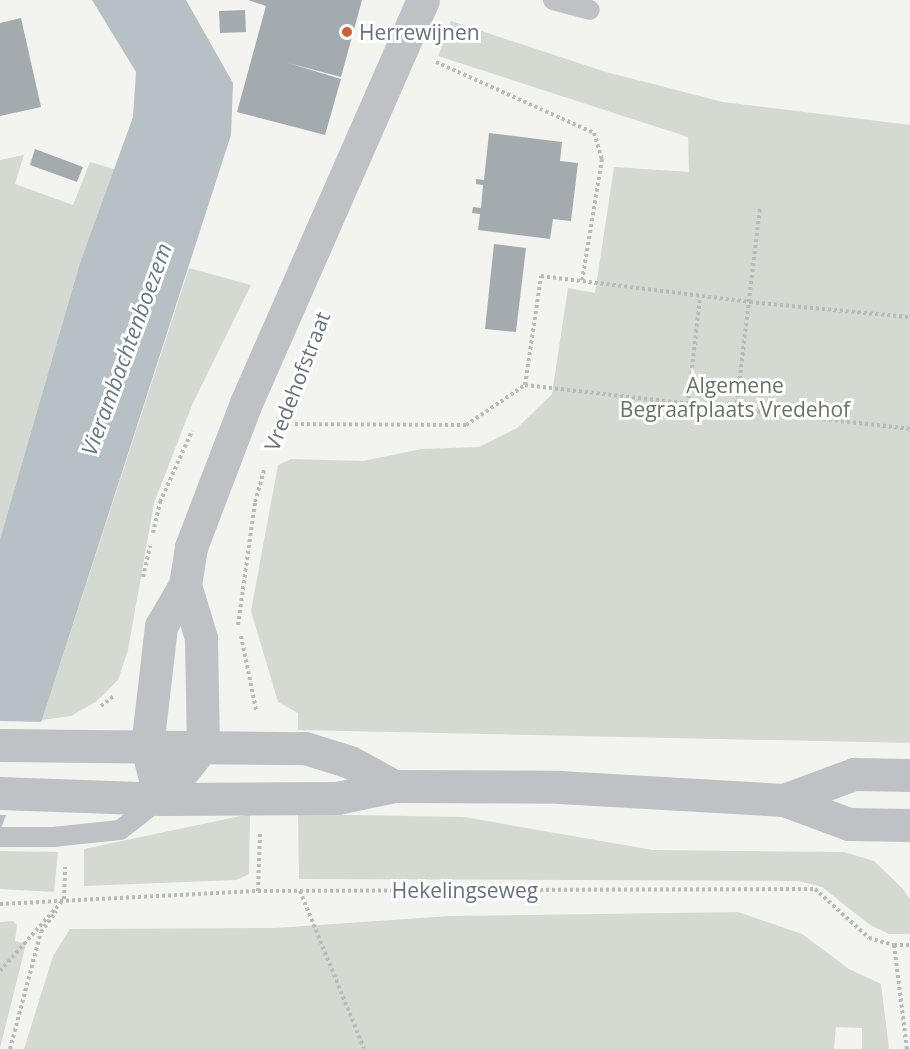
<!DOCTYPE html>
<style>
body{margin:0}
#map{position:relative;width:910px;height:1049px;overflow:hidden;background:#f3f3f0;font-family:"Open Sans",sans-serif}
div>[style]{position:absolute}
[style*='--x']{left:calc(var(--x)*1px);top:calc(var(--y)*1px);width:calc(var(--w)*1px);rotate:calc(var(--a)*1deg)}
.green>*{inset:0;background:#d4dad1}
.water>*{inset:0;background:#b7c0c5}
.pier>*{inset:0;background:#f3f3f0}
.building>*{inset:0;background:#a4abaf}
.path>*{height:4px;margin-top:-2px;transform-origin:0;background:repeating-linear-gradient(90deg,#b8babc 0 3px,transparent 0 6px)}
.service>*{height:20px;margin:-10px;padding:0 10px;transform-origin:10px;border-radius:10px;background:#bfc2c4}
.minor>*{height:33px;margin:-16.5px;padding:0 16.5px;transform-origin:16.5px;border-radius:16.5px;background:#bfc2c4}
.tertiary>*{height:33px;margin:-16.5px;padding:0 16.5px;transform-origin:16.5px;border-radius:16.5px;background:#bfc2c4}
.dots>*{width:16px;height:16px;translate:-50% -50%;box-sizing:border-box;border:3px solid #fff;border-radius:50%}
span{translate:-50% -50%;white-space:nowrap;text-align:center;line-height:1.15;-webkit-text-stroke:6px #fff;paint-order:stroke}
.poi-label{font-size:21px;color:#65727d}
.left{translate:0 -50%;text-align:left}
.street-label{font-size:21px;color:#65727d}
.park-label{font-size:21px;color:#667563}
.water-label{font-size:22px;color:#667982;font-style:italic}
</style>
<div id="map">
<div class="green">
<div style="clip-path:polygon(451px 21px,606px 72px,723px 102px,910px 125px,910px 743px,298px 730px,298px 713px,278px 702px,251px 611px,278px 465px,291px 459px,363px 461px,421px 449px,479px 447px,517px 428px,552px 394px,568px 288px,595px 293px,614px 167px,689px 172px,688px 137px,438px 56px)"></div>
<div style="clip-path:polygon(24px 155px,15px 184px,73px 205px,90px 162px,117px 170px,79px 266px,0 539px,0 160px)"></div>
<div style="clip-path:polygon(189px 268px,251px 285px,192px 405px,154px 503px,128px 650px,118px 680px,97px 701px,71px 716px,42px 720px)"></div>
<div style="clip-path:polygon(250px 814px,249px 874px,236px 880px,84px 886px,84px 849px)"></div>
<div style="clip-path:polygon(298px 814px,464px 817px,653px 850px,844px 852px,874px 861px,902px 888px,910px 899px,910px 934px,889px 934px,870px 925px,822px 887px,799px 881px,299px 879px)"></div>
<div style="clip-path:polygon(0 851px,58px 852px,54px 892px,0 889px)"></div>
<div style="clip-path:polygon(738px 912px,802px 934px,849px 969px,881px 984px,889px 1049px,862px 1049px,862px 1028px,836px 1027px,834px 1049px,24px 1049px,53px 956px,70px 929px,276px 928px,449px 916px)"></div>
<div style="clip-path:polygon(13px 921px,17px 925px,15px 941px,26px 944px,0 1048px,0 922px)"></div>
</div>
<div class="water">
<div style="clip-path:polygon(92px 0,186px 0,233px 83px,231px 135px,42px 720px,0 831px,0 539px,79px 266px,133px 117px,136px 72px)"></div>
</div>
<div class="pier">
<div style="clip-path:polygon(0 721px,44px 722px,9px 815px,0 815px)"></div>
</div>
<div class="building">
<div style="clip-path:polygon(248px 0,362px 0,341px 77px,288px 63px,341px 79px,325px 135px,237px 112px,266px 6px)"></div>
<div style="clip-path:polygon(245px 10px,246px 32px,220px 33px,219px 11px)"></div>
<div style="clip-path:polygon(21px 18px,41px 107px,0 116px,0 23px)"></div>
<div style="clip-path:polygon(489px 133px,562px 142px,560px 161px,578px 163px,571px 221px,553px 219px,550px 239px,478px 230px,480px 214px,472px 213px,473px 207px,481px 208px,483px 185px,476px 184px,476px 179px,484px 180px)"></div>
<div style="clip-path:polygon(35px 149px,83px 167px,77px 182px,30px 165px)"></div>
<div style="clip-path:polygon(494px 244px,526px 248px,516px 332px,485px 329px)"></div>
</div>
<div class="path">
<div style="--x:436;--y:62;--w:173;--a:24.2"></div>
<div style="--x:594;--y:133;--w:27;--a:73"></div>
<div style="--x:602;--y:159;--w:124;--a:99.3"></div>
<div style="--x:525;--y:385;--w:110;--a:-81.6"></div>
<div style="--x:541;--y:276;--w:211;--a:7.1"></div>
<div style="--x:750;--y:302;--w:161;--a:5.4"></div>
<div style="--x:688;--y:404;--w:108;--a:-83.6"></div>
<div style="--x:736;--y:409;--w:202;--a:-83.2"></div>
<div style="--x:277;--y:424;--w:189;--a:0.3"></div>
<div style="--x:466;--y:425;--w:71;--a:-34.1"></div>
<div style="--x:525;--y:385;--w:388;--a:6.5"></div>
<div style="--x:153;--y:533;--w:32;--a:-77"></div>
<div style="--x:160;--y:502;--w:78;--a:-65.7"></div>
<div style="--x:143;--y:577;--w:32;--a:-77"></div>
<div style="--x:238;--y:625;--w:124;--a:-82.1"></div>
<div style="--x:255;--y:502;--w:36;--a:-74"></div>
<div style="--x:241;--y:636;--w:76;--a:78.5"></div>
<div style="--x:101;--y:706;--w:16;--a:-38"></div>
<div style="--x:258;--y:891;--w:57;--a:-88"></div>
<div style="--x:300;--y:891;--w:170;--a:67.9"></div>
<div style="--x:0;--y:904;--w:258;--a:-2.9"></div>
<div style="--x:258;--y:891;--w:557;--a:-0.21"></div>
<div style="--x:815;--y:889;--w:73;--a:42.2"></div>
<div style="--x:869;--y:938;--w:26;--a:16"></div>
<div style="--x:894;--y:945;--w:16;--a:0"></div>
<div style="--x:894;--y:945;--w:105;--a:82.9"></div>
<div style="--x:0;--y:971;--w:96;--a:-48.4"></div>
<div style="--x:64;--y:899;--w:32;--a:-88"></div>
<div style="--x:10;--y:1049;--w:121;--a:-75.2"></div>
<div style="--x:41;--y:932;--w:26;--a:-54"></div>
</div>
<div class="service">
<div style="--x:553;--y:0;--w:38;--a:15"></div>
<div style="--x:0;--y:837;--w:53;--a:0"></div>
<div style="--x:53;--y:837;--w:67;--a:-6"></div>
<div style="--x:120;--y:830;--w:51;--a:-37.8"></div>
</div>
<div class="minor">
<div style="--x:160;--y:799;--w:54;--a:-104"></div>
<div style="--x:147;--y:747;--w:122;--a:-83.4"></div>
<div style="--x:161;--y:626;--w:48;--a:-59.7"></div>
<div style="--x:185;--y:585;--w:38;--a:-81"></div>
<div style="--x:191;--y:547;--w:154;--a:-69.1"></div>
<div style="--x:246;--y:403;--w:440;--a:-66.3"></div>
<div style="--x:160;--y:799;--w:68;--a:-50.9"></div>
<div style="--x:203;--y:746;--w:108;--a:-91.1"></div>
<div style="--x:201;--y:638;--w:55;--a:-106.8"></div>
</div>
<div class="tertiary">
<div style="--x:0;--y:745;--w:305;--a:0.6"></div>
<div style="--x:305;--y:748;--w:47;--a:17.3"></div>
<div style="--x:350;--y:762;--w:50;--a:28.6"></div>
<div style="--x:0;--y:793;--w:160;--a:2.1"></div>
<div style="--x:160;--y:799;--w:177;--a:-0.3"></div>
<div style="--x:337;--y:798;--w:58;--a:-11.9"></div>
<div style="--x:394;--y:786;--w:165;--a:0.3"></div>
<div style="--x:559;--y:787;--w:225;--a:3.3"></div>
<div style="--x:784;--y:800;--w:69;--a:20.3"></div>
<div style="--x:849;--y:824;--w:61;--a:0.9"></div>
<div style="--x:784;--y:800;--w:75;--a:-20.4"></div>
<div style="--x:854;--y:774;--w:56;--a:1"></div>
</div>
<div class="dots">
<div style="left:347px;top:32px;background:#cf6034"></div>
</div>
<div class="poi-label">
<span class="left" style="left:359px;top:32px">Herrewijnen</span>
</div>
<div class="street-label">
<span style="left:297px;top:381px;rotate:-69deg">Vredehofstraat</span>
<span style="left:465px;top:890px">Hekelingseweg</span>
</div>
<div class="park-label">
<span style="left:735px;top:397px">Algemene<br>Begraafplaats Vredehof</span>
</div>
<div class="water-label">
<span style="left:126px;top:349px;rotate:-70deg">Vierambachtenboezem</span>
</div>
</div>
